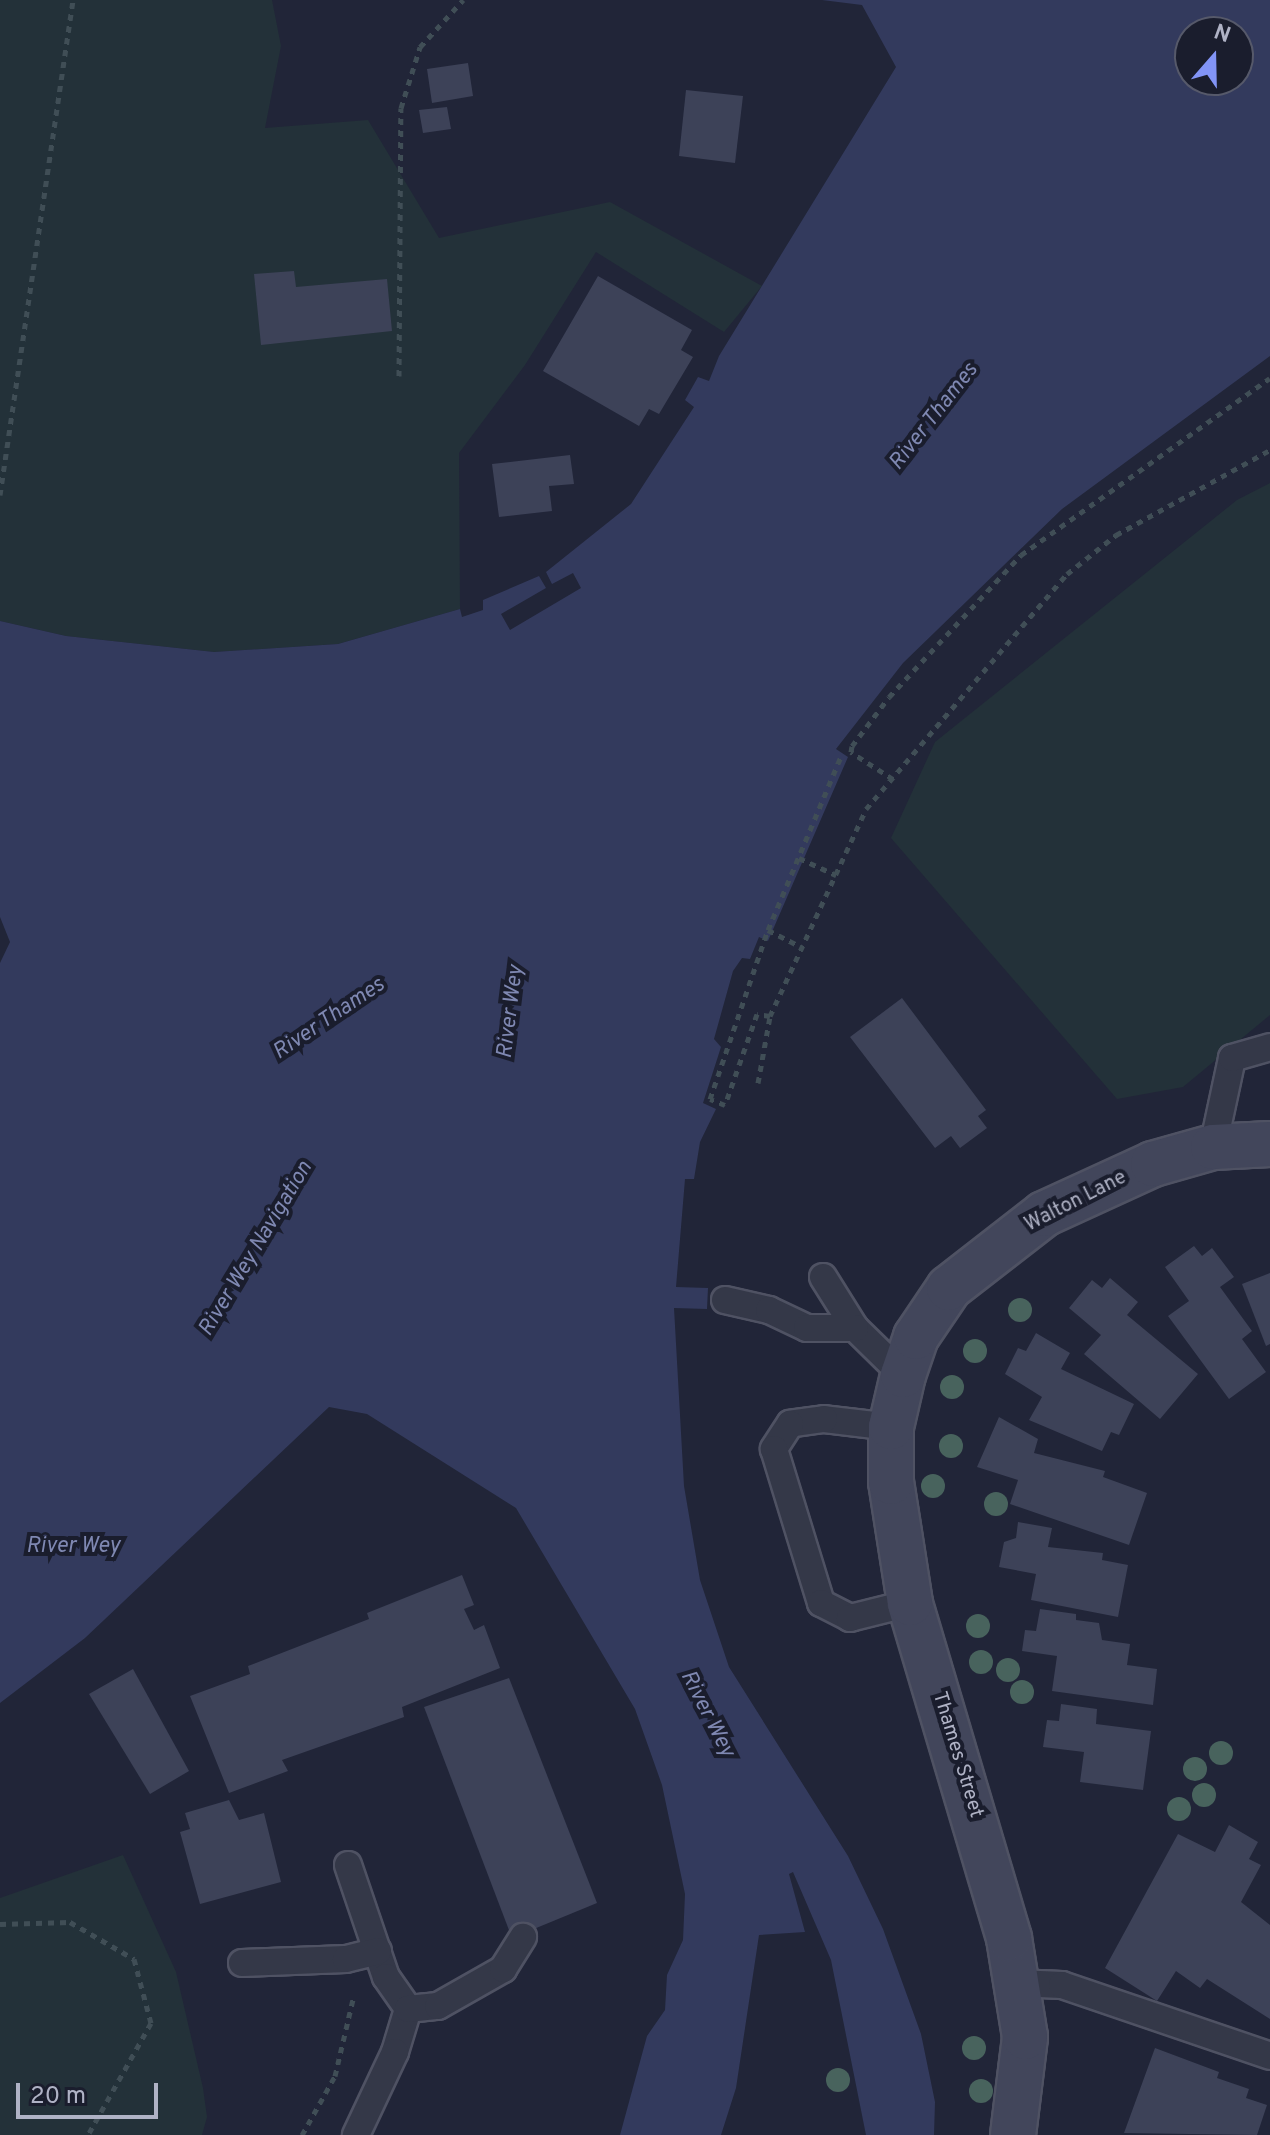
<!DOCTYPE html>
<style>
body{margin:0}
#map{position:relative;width:1270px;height:2135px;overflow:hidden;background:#212538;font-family:Overpass,sans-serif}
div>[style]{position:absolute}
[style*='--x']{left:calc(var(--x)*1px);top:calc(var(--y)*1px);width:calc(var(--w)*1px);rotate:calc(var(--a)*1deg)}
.green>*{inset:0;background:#233139}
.water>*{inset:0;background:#333a5d}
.building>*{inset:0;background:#3d4258}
.path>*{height:5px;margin-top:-2.5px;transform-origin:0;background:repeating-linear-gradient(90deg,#404e56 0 6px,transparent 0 12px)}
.roads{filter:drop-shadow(2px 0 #4f5263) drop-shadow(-2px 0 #4f5263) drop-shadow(0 2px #4f5263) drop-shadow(0 -2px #4f5263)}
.lane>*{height:26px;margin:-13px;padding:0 13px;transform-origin:13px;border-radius:13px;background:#343848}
.secondary>*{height:44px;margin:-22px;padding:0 22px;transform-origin:22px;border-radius:22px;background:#42465b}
.trees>*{width:24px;height:24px;margin:-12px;border-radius:50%;background:#48635d}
span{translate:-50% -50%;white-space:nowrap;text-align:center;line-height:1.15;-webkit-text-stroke:8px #1a1d2d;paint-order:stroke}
.street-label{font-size:20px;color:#afb2c5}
.water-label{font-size:22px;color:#7f88b2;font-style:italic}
.north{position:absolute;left:1174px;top:16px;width:80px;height:80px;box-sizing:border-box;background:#1a1d2d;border:2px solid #56596a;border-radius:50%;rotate:20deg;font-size:22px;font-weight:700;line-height:32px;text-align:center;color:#afb2c5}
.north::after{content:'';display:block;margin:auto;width:28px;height:36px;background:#8294f6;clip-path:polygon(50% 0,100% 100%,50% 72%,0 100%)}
.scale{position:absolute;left:16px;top:2083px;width:142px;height:36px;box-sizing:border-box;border:4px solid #afb2c5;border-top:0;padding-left:10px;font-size:24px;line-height:28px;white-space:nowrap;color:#afb2c5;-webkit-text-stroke:6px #1a1d2d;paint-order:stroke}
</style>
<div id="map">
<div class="green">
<div style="clip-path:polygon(0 0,272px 0,281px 46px,265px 128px,368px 120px,439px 238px,610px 202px,762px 286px,724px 332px,596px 252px,525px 365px,459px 453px,460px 609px,338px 644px,214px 652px,66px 636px,0 621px)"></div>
<div style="clip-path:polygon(1270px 483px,1270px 1015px,1183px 1087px,1117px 1099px,891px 838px,935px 742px,1237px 500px)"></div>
<div style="clip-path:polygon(123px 1855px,176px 1972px,203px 2088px,207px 2117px,202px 2135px,0 2135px,0 1898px)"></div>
</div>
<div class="water">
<div style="clip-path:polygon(evenodd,822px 0,1270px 0,1270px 356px,1062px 509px,903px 663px,836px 749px,848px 757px,768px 941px,759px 937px,750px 959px,742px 958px,733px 971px,714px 1039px,721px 1047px,703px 1103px,716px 1109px,700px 1142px,694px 1179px,685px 1179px,676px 1287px,708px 1288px,707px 1309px,674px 1308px,684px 1486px,700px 1580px,729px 1667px,848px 1856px,883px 1929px,921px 2034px,935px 2102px,934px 2135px,866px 2135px,831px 1960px,793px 1872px,789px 1874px,805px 1932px,759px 1935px,736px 2088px,721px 2135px,620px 2135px,647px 2036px,665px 2010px,667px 1975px,683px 1940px,685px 1894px,662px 1785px,635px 1709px,516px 1508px,367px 1414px,329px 1407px,85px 1638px,0 1703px,0 963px,10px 942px,0 917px,0 621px,66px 636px,214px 652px,338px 644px,460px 609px,462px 617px,483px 610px,483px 600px,539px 576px,546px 588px,501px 614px,510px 630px,581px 588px,573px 573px,552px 584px,546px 572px,631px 504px,694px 407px,685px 400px,698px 377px,709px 381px,719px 356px,896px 67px,862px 5px,822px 0,1238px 32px,1238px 80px,1190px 80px,1190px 32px,1238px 32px)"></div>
</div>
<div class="building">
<div style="clip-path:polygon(468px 63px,473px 96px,432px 103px,427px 69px)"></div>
<div style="clip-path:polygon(686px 90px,743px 96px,735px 163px,679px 156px)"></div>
<div style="clip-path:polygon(447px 107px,451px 129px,423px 133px,419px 110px)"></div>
<div style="clip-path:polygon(294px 271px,296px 287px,387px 279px,392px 331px,261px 345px,254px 274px)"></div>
<div style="clip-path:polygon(598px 276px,692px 330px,681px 350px,693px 357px,659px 414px,649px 409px,639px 426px,543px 371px)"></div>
<div style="clip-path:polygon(570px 455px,574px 484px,549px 486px,552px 511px,499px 517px,492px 464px)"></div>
<div style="clip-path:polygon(902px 998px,986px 1110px,978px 1116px,987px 1128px,960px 1148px,951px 1136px,935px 1148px,850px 1037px)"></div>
<div style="clip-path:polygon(1194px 1246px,1202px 1256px,1212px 1248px,1234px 1277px,1220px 1287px,1252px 1331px,1242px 1339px,1266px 1372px,1229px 1399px,1168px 1316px,1189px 1301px,1165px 1267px)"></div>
<div style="clip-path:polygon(1270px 1273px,1270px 1344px,1266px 1346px,1242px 1284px)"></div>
<div style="clip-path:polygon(1110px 1278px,1138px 1302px,1127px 1315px,1198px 1374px,1160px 1419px,1084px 1354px,1101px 1335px,1069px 1308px,1092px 1280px,1102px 1288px)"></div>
<div style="clip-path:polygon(1036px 1333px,1070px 1353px,1061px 1369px,1134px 1404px,1119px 1435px,1111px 1432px,1102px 1451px,1029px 1420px,1042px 1397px,1005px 1374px,1018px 1348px,1026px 1351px)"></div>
<div style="clip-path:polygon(999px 1417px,1038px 1439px,1034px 1453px,1105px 1471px,1103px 1477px,1147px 1493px,1129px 1545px,1010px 1504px,1018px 1480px,977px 1467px)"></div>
<div style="clip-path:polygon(1018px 1522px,1052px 1528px,1048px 1547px,1103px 1553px,1102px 1560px,1128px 1565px,1118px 1617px,1031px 1600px,1036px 1574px,999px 1567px,1004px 1542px,1016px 1538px)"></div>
<div style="clip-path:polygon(462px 1575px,474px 1605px,464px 1609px,474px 1630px,484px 1625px,500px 1668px,402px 1707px,404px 1717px,282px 1760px,288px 1771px,229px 1793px,190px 1696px,250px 1674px,248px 1666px,369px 1619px,367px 1613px)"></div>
<div style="clip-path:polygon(1040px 1609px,1076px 1614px,1076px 1620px,1099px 1623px,1102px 1640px,1130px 1644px,1127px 1665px,1157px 1669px,1153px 1705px,1052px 1691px,1057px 1656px,1022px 1651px,1025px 1630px,1036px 1631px)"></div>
<div style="clip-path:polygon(133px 1669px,189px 1771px,150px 1794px,89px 1694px)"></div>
<div style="clip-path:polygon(509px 1678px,597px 1903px,512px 1938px,424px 1707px)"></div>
<div style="clip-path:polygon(1061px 1704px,1097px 1709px,1096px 1724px,1151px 1731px,1143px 1790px,1080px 1782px,1084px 1752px,1043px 1747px,1047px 1720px,1059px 1721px)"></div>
<div style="clip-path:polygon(229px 1800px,239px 1820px,264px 1813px,281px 1882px,200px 1904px,180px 1832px,190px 1829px,185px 1813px)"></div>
<div style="clip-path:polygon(1229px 1825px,1258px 1842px,1249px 1859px,1261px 1865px,1241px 1902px,1270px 1925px,1270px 2019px,1207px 1979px,1200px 1988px,1176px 1971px,1157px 2001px,1105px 1968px,1178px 1834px,1215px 1852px)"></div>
<div style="clip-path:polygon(1155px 2048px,1219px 2072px,1217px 2078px,1249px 2089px,1246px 2098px,1267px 2105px,1257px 2135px,1124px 2133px)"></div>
</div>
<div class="path">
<div style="--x:399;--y:376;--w:268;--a:-89.6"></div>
<div style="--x:401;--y:108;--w:64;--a:-72.7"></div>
<div style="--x:420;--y:47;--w:64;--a:-47.5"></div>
<div style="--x:0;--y:495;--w:500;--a:-81.61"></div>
<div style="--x:893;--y:779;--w:50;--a:-147.3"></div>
<div style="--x:851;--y:752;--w:6;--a:-81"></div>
<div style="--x:852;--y:746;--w:61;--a:-52.9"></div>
<div style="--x:889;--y:697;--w:194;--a:-47.1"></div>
<div style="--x:1021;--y:555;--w:305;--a:-35.4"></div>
<div style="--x:799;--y:858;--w:41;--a:24.7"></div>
<div style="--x:768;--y:930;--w:191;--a:-67.2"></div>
<div style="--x:770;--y:1016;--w:13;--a:-171"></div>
<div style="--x:757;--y:1014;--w:96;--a:109.4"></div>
<div style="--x:725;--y:1105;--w:16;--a:-158"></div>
<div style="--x:710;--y:1099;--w:179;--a:-71.1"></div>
<div style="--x:768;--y:930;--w:38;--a:27"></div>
<div style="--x:758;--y:1083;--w:68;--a:-79.8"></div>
<div style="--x:770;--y:1016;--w:228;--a:-65.1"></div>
<div style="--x:866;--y:809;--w:309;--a:-49.5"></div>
<div style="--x:1067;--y:574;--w:63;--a:-38.5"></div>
<div style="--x:1116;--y:535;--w:176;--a:-28.9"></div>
<div style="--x:0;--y:1924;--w:70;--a:-1.6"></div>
<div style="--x:70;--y:1922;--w:74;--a:30"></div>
<div style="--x:134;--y:1959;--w:66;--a:75.1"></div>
<div style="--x:151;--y:2023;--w:129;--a:119.4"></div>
<div style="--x:302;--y:2135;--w:68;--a:-60.8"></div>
<div style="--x:335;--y:2076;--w:83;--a:-76.8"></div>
</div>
<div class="roads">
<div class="lane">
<div style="--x:1213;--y:1147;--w:91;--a:-77.9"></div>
<div style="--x:1232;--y:1058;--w:40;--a:-16"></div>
<div style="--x:823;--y:1277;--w:60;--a:57.9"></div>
<div style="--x:855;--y:1328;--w:67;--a:44.4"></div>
<div style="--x:725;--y:1300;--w:45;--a:12.8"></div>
<div style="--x:769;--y:1310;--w:42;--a:25.3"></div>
<div style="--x:807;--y:1328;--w:48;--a:0"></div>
<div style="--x:891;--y:1427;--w:67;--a:-173.2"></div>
<div style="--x:824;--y:1419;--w:34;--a:172"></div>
<div style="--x:790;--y:1424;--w:30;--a:123"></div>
<div style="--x:774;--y:1449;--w:161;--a:73"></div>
<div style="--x:821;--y:1603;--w:33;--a:27"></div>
<div style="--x:850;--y:1618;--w:62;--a:-14"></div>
<div style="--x:348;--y:1865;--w:118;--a:71.3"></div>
<div style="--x:386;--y:1977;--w:39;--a:55"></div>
<div style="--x:408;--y:2009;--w:45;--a:106.8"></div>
<div style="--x:395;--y:2052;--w:92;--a:115.2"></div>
<div style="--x:242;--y:1963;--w:104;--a:-2.2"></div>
<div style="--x:346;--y:1959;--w:33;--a:-14"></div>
<div style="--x:1017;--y:1983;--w:45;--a:2.5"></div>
<div style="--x:1062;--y:1985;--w:220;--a:18.8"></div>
<div style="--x:408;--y:2009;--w:30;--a:-6"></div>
<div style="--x:438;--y:2006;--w:75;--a:-29.6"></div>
<div style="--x:503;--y:1969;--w:38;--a:-58"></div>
</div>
<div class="secondary">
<div style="--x:1013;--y:2135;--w:99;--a:-83"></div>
<div style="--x:1025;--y:2037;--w:100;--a:-99.2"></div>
<div style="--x:1009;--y:1938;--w:349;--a:-106.5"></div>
<div style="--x:910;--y:1603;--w:122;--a:-98.9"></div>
<div style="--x:891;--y:1482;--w:55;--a:-90"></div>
<div style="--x:891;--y:1427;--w:53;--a:-77"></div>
<div style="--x:903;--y:1375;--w:40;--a:-71.1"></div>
<div style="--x:916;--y:1337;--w:59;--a:-56"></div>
<div style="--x:949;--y:1288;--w:120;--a:-37.9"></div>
<div style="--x:1044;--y:1214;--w:120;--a:-24.6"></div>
<div style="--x:1153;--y:1164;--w:62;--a:-15.8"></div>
<div style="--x:1213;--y:1147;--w:57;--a:-3"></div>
</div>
</div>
<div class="trees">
<div style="left:1020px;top:1310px"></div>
<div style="left:975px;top:1351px"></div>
<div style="left:952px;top:1387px"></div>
<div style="left:951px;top:1446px"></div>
<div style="left:933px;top:1486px"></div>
<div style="left:996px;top:1504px"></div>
<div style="left:978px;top:1626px"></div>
<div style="left:981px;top:1662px"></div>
<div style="left:1008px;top:1670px"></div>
<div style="left:1022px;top:1692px"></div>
<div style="left:1221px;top:1753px"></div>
<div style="left:1195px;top:1769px"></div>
<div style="left:1204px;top:1795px"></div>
<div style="left:1179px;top:1809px"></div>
<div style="left:974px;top:2048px"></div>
<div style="left:838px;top:2080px"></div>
<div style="left:981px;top:2091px"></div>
</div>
<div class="street-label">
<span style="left:1076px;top:1202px;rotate:-27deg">Walton Lane</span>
<span style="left:957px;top:1755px;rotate:73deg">Thames Street</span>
</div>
<div class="water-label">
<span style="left:934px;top:417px;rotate:-52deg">River Thames</span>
<span style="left:511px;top:1012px;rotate:-83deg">River Wey</span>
<span style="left:329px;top:1019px;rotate:-34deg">River Thames</span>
<span style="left:256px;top:1249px;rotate:-59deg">River Wey Navigation</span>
<span style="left:73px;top:1547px">River Wey</span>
<span style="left:707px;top:1714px;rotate:63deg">River Wey</span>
</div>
<div class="north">N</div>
<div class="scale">20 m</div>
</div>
